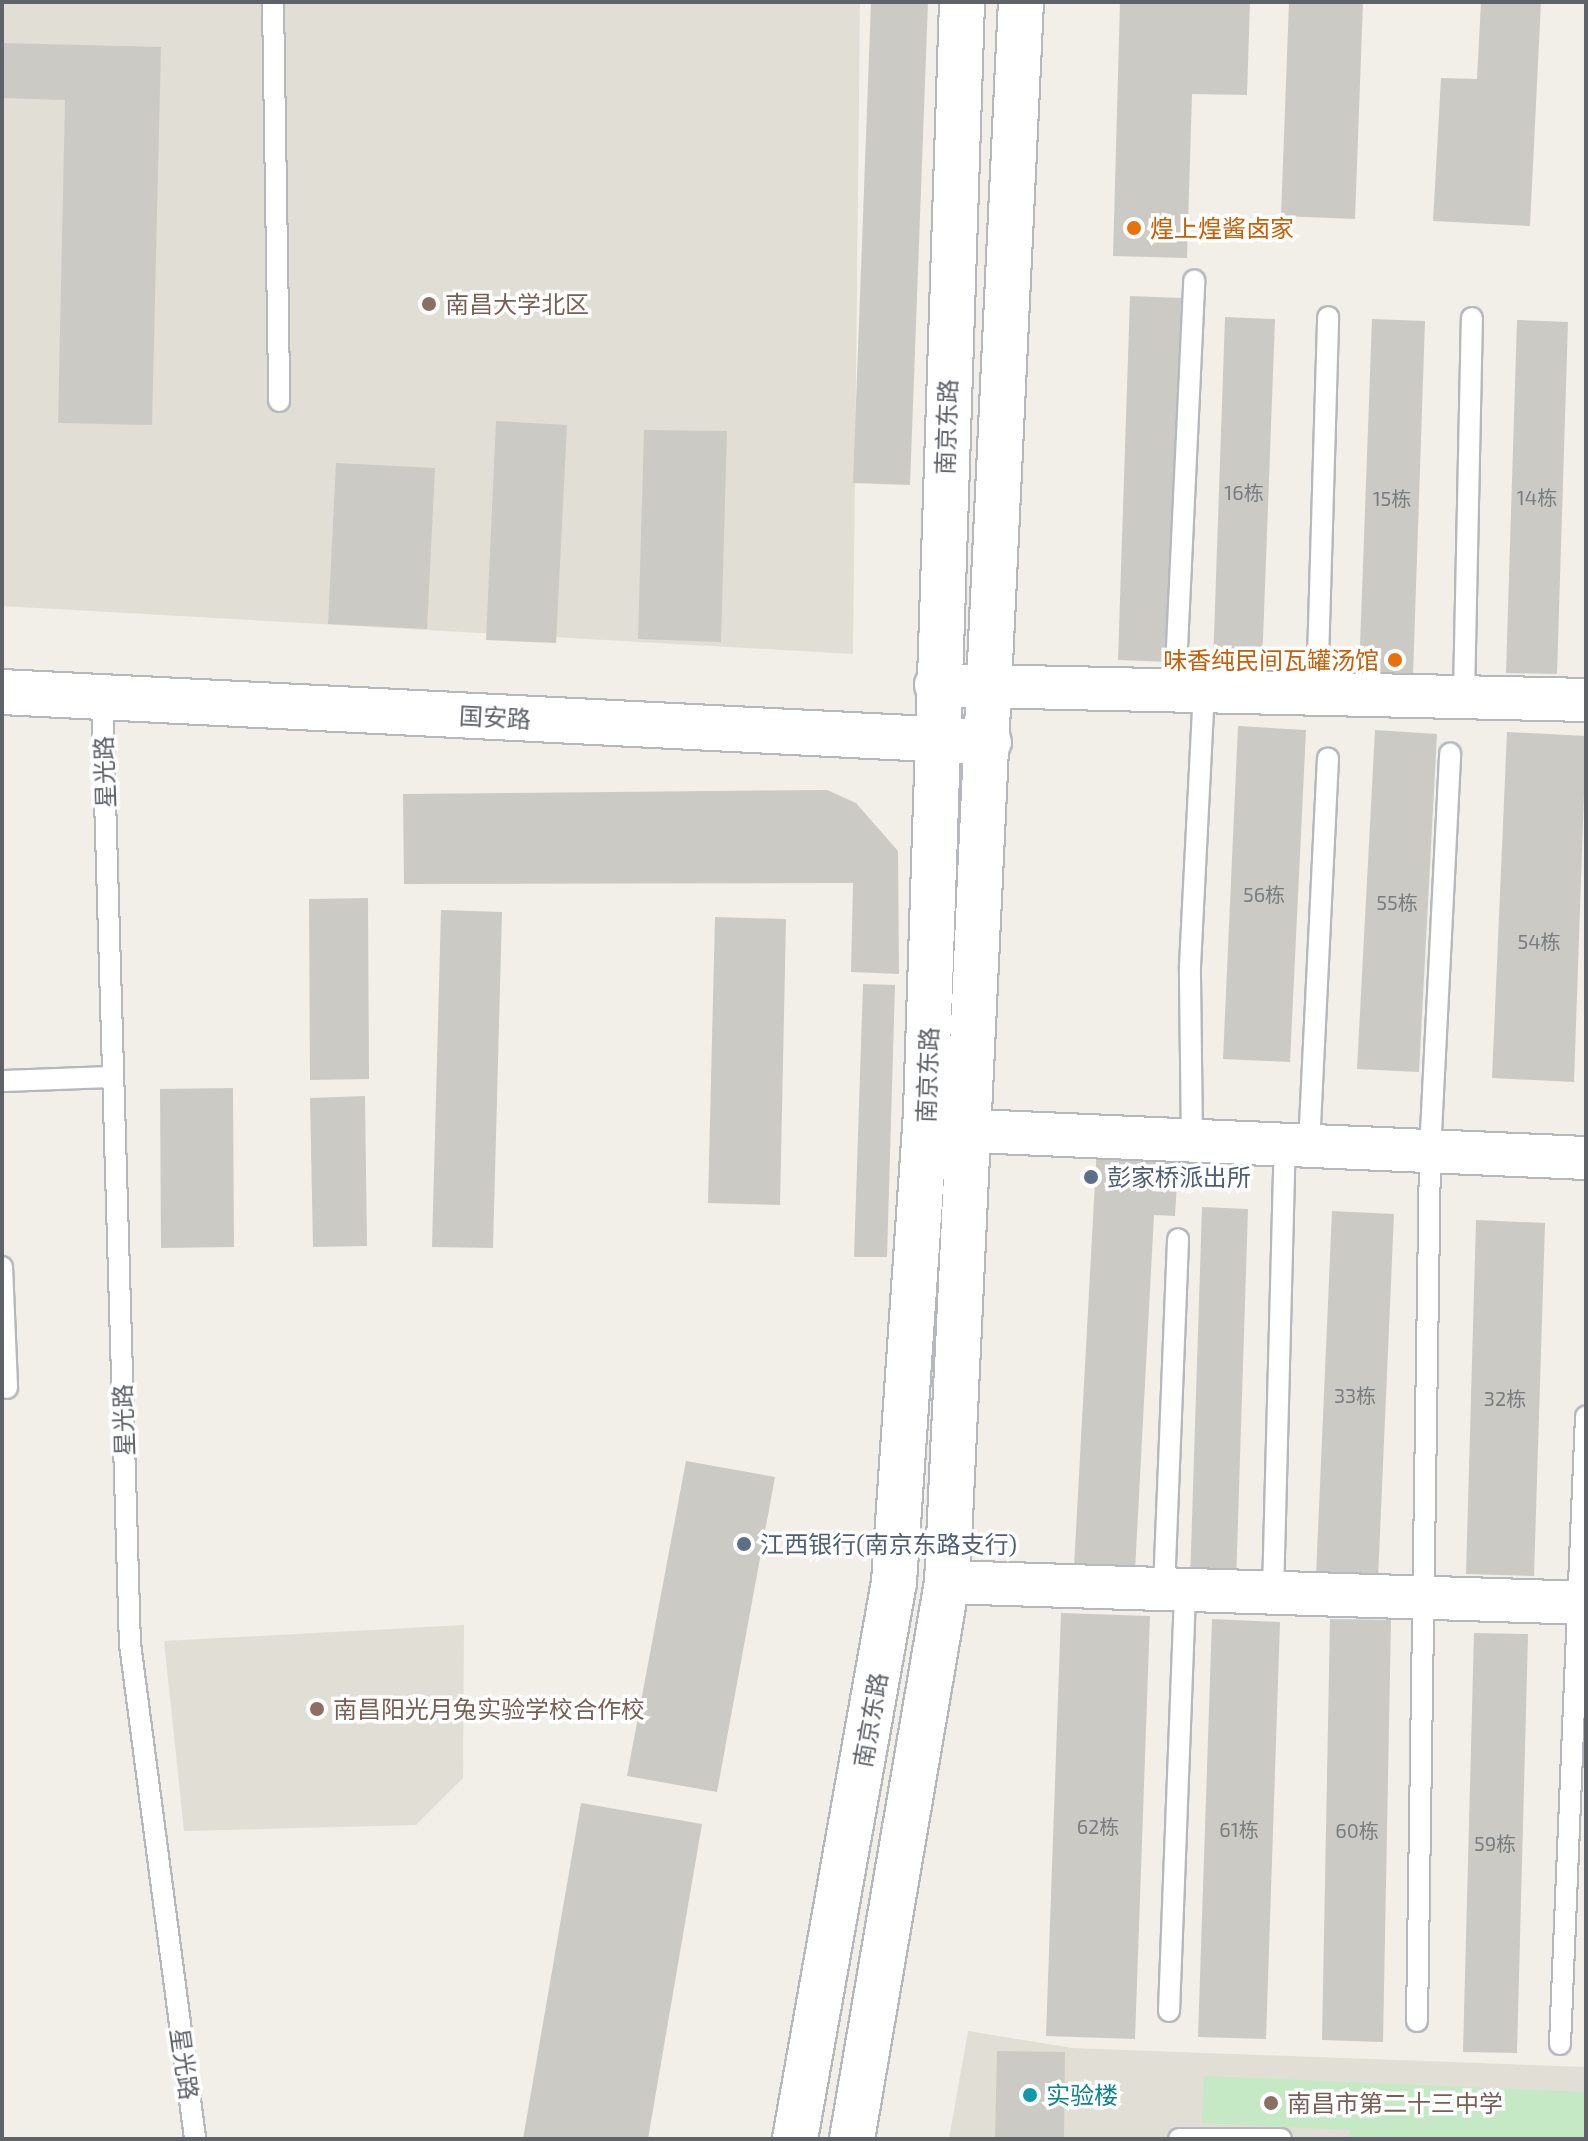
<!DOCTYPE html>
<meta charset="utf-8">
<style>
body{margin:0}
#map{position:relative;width:1588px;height:2141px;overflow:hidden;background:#f1efe8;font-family:"Exo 2","Noto Sans SC",sans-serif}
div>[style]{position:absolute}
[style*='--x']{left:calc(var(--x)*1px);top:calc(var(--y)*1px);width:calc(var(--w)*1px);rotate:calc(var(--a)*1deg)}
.education>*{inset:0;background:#e1ded6}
.green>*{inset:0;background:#c5e8c5}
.building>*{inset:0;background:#cccac5}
.roads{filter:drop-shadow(2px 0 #b5b8bc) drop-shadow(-2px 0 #b5b8bc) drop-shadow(0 2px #b5b8bc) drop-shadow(0 -2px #b5b8bc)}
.service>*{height:20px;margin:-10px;padding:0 10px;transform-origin:10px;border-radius:10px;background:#fff}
.minor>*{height:42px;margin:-21px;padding:0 21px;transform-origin:21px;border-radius:21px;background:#fff}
.tertiary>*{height:44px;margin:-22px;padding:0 22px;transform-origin:22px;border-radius:22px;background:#fff}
.secondary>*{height:44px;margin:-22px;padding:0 22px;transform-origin:22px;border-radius:22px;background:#fff}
.dots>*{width:22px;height:22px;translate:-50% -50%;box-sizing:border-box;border:4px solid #fff;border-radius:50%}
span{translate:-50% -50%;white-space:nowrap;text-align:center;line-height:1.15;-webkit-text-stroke:7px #fff;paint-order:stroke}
.number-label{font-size:20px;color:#7a7d7f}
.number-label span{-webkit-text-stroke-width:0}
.food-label{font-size:24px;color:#c56008}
.left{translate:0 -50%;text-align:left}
.right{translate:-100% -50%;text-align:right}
.education-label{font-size:24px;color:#785e54}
.street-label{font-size:24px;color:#5f6368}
.service-label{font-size:24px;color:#4e5e75}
.culture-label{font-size:24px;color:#0d838f}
.frame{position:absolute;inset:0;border:4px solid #5f6368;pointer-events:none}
</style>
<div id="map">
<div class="education">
<div style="clip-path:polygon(2px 2px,860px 2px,853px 654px,2px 606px)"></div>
<div style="clip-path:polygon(464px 1625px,463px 1778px,416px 1825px,184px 1831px,164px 1641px)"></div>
<div style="clip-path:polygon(968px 2031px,1072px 2048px,1586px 2067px,1586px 2139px,949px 2139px)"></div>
</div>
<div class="green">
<div style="clip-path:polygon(1204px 2076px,1586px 2092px,1586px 2139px,1347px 2139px,1351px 2130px,1202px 2123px)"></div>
</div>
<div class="building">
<div style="clip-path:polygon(871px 2px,928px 2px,910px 485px,853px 483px)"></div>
<div style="clip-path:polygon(1120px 2px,1250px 2px,1247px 95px,1192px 94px,1187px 258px,1113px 256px)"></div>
<div style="clip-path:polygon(1289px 2px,1363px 2px,1355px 219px,1281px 216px)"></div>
<div style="clip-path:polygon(1481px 2px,1541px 2px,1530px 226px,1433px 221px,1441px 78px,1477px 79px)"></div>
<div style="clip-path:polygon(2px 43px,161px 47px,152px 425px,58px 423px,65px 100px,2px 98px)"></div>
<div style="clip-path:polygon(1130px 296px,1181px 298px,1169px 662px,1118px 660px)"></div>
<div style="clip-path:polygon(1225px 317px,1275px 319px,1262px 666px,1213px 664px)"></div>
<div style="clip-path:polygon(1372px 319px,1425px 321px,1413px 676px,1359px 674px)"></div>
<div style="clip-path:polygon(1517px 320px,1568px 322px,1557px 674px,1506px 673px)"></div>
<div style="clip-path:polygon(496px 421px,567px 425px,556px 643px,486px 640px)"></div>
<div style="clip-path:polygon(644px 430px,727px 431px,721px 642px,638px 639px)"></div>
<div style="clip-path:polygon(336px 463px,435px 468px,427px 629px,328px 624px)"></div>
<div style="clip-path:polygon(1238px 726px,1306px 730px,1290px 1062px,1223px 1059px)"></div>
<div style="clip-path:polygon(1375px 730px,1437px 734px,1419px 1072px,1357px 1069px)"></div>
<div style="clip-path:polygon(1507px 732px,1586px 736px,1574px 1082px,1492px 1078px)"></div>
<div style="clip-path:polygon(827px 790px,856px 803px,898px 851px,899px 974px,851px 972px,853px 883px,404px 884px,403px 794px)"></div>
<div style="clip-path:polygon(368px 898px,369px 1079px,310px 1080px,309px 899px)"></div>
<div style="clip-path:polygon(441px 910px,502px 912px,493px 1248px,432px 1247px)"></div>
<div style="clip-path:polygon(715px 917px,786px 919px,780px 1205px,708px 1203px)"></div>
<div style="clip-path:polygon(863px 984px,895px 985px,887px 1257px,854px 1257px)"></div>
<div style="clip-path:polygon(233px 1088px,234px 1247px,161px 1248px,160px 1089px)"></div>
<div style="clip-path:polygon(365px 1096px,367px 1246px,313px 1247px,310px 1098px)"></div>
<div style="clip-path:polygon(1097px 1145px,1179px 1149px,1175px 1216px,1154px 1215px,1135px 1571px,1074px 1567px)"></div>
<div style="clip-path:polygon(1202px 1207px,1248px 1209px,1236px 1583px,1190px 1582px)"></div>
<div style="clip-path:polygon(1332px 1211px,1394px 1214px,1378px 1579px,1316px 1576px)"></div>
<div style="clip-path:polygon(1476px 1220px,1545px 1223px,1534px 1576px,1466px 1574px)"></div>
<div style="clip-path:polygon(686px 1461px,775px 1477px,717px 1792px,627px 1776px)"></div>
<div style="clip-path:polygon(1061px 1613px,1150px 1616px,1135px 2039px,1046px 2036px)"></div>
<div style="clip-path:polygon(1212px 1619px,1280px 1622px,1266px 2039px,1198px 2037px)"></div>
<div style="clip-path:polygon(1330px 1619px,1391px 1620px,1383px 2042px,1322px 2040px)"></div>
<div style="clip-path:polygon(1474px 1633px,1528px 1634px,1517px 2053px,1463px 2052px)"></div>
<div style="clip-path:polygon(581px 1803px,702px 1824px,648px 2139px,523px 2139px)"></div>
<div style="clip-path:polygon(997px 2051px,1065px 2052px,1064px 2139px,995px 2139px)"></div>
</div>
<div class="roads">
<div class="service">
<div style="--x:273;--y:2;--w:399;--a:89.1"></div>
<div style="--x:1175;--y:690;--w:410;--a:-87.3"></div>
<div style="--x:1317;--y:693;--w:376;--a:-88.3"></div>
<div style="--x:1464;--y:695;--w:377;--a:-88.8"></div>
<div style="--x:102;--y:697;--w:947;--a:88.31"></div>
<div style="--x:130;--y:1644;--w:499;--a:82.5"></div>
<div style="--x:2;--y:1081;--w:111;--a:-2.1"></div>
<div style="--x:1192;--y:1141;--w:175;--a:-90.7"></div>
<div style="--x:1190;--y:966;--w:276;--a:-87.1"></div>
<div style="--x:1309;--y:1146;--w:388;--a:-87.2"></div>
<div style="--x:2;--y:1267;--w:121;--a:87.6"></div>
<div style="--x:1164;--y:1589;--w:350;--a:-87.7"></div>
<div style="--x:1273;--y:1593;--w:448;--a:-88.5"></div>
<div style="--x:1169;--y:2011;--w:421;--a:-87.8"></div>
<div style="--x:1417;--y:2021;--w:869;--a:-89.14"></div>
<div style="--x:1430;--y:1152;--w:399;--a:-87.1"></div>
<div style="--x:1560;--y:2044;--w:628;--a:-87.63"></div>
<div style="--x:1179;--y:2139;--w:102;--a:0"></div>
</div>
<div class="minor">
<div style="--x:936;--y:685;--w:650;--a:1.32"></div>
<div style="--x:974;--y:1131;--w:613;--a:2.53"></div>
<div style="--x:947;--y:1582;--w:639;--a:1.88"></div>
</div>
<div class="tertiary">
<div style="--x:2;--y:692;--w:988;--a:2.9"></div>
</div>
<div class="secondary">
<div style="--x:795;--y:2139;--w:566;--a:-79.92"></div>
<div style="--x:894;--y:1582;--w:472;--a:-86.1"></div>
<div style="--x:926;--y:1111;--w:1110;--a:-88.14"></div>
<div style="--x:852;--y:2139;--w:565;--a:-80.32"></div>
<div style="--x:947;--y:1582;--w:1582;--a:-87.32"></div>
</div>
</div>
<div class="dots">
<div style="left:1134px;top:228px;background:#e8710a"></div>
<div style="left:429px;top:304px;background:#8d6e63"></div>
<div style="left:1395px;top:660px;background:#e8710a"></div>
<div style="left:1091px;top:1177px;background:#5c6f8a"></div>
<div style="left:744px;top:1544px;background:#5c6f8a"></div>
<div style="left:317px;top:1709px;background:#8d6e63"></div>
<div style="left:1030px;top:2095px;background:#0f9aa8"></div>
<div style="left:1271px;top:2103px;background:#8d6e63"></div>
</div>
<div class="number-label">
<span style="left:1244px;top:492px">16栋</span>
<span style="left:1537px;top:497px">14栋</span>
<span style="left:1392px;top:498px">15栋</span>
<span style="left:1264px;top:894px">56栋</span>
<span style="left:1397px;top:902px">55栋</span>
<span style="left:1539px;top:941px">54栋</span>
<span style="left:1355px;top:1395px">33栋</span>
<span style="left:1505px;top:1398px">32栋</span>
<span style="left:1098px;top:1826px">62栋</span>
<span style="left:1239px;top:1829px">61栋</span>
<span style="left:1357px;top:1830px">60栋</span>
<span style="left:1495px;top:1843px">59栋</span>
</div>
<div class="food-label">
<span class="left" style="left:1150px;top:228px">煌上煌酱卤家</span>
<span class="right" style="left:1379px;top:660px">味香纯民间瓦罐汤馆</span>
</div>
<div class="education-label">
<span class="left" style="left:445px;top:304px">南昌大学北区</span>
<span class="left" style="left:333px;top:1709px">南昌阳光月兔实验学校合作校</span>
<span class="left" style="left:1287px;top:2103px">南昌市第二十三中学</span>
</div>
<div class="street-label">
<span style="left:946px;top:427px;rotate:-88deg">南京东路</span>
<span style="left:495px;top:717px;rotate:3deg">国安路</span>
<span style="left:104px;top:772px;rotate:-92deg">星光路</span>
<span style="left:927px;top:1075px;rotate:-88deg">南京东路</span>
<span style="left:123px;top:1420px;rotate:-92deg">星光路</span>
<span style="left:870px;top:1720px;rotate:-80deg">南京东路</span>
<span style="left:185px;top:2064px;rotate:82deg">星光路</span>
</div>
<div class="service-label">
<span class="left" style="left:1107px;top:1177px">彭家桥派出所</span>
<span class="left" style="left:760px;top:1544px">江西银行(南京东路支行)</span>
</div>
<div class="culture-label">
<span class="left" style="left:1046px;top:2095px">实验楼</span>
</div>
<div class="frame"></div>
</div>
